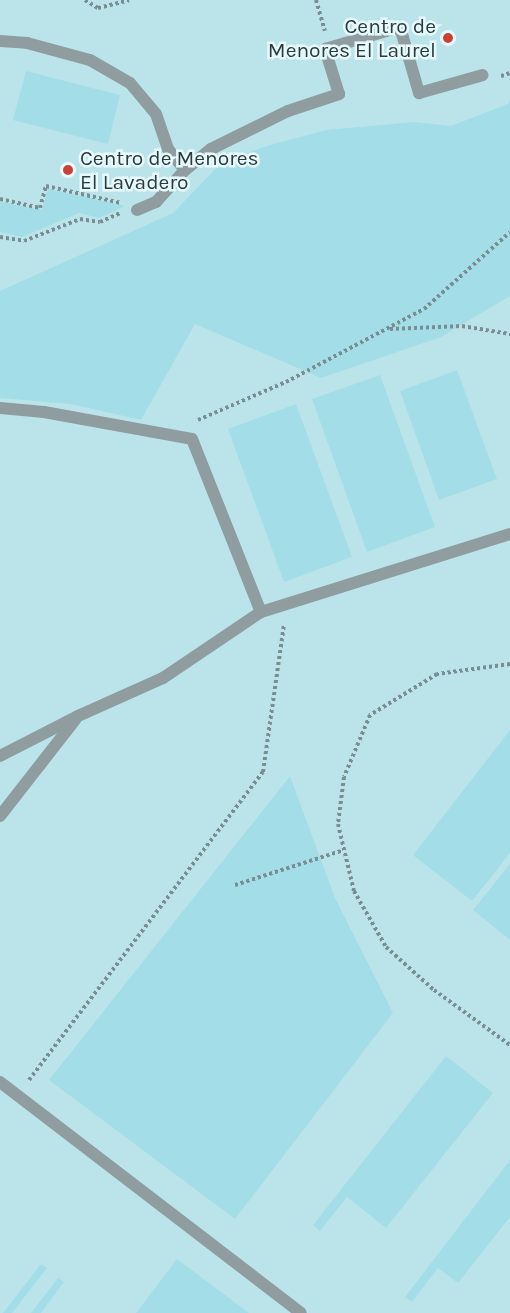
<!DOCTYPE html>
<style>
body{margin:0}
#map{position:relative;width:510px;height:1313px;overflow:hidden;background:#cfeff4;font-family:Karla,sans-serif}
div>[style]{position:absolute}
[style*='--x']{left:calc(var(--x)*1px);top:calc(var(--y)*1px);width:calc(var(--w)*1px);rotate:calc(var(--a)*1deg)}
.built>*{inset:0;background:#bae4ea}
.green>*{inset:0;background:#a3dee8}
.path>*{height:4px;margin-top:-2px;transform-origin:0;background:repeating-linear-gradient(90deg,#788e91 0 3px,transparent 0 6px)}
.lane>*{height:12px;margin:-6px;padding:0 6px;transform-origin:6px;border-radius:6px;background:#909da0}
.dots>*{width:16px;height:16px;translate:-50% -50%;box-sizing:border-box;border:3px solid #e6fafd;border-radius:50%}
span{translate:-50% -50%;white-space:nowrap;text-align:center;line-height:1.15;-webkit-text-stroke:5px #e6fafd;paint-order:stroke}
.poi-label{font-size:21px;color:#2e3b3d}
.right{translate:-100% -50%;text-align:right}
.left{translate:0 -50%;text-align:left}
</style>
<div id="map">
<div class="built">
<div style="clip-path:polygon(0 0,510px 0,510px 1313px,0 1313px)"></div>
</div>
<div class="green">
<div style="clip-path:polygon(26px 71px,120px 95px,108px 144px,13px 120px)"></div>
<div style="clip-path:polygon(510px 100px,510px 296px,441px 337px,321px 378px,195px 324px,141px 420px,71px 404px,0 398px,0 291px,173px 213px,219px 165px,263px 147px,326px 130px,414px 122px,451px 126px,508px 104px)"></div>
<div style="clip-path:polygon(48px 189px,125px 206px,99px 218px,79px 213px,22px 237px,0 232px,0 202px,42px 210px)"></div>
<div style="clip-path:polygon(457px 370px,497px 479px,439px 500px,400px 391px)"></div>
<div style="clip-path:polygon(380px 375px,435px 527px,367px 552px,312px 399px)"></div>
<div style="clip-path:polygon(296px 404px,352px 557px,284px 582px,228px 429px)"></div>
<div style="clip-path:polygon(510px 730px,510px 853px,472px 901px,413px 855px)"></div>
<div style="clip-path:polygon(290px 776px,335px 898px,393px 1013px,235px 1219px,49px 1080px)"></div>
<div style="clip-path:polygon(510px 864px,510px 940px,473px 910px)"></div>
<div style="clip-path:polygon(446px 1056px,493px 1093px,386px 1228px,347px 1197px,320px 1231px,313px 1225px)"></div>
<div style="clip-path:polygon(510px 1160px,510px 1217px,458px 1283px,438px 1268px,412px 1302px,405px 1297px)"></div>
<div style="clip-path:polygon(177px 1259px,249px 1313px,136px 1313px)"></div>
<div style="clip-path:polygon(41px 1264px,47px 1268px,12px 1313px,3px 1313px)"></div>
<div style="clip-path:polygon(58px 1278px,64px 1282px,41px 1313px,31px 1313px)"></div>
</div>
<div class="path">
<div style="--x:85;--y:0;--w:15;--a:32"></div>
<div style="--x:98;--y:8;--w:32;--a:-14"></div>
<div style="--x:316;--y:0;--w:32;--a:74"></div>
<div style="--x:501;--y:76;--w:9;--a:-18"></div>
<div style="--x:0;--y:199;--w:41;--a:12.7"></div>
<div style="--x:40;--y:208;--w:23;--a:-75"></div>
<div style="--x:46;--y:186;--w:77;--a:12.8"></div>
<div style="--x:0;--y:237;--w:24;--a:9"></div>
<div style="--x:24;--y:241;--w:60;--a:-21.4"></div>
<div style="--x:80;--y:219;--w:20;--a:9"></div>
<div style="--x:100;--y:222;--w:22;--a:-24"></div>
<div style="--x:390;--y:329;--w:72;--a:-2.4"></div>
<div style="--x:462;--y:326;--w:49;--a:9.5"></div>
<div style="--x:198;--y:420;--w:96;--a:-23.4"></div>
<div style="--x:286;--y:382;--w:156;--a:-27.9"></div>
<div style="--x:424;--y:309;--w:115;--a:-41.8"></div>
<div style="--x:510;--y:664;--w:74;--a:172.2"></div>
<div style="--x:437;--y:674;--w:79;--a:148.5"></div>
<div style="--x:370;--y:715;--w:67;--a:112.8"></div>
<div style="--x:344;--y:777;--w:47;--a:97.3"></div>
<div style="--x:338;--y:824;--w:69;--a:76.6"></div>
<div style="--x:354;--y:891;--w:64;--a:60.3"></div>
<div style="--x:386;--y:947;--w:64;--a:41.9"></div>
<div style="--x:434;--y:990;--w:94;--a:35.9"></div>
<div style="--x:235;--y:885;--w:114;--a:-17.8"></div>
<div style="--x:29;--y:1080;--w:387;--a:-52.8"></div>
<div style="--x:263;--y:772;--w:148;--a:-81.9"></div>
</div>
<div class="lane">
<div style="--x:0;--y:41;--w:27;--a:4"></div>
<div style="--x:27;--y:43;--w:65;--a:15.1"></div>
<div style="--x:90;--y:60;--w:46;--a:29.9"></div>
<div style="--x:130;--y:83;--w:40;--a:50"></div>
<div style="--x:156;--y:114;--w:37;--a:71"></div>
<div style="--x:168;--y:149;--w:27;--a:51"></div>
<div style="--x:137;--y:210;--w:21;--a:-23"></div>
<div style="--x:156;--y:202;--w:43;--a:-47.8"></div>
<div style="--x:185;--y:170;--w:33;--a:-39"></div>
<div style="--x:211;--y:149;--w:86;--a:-26.3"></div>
<div style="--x:288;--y:111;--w:54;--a:-18.4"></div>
<div style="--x:339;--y:94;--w:47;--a:-107.3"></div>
<div style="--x:325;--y:49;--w:78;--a:-16.3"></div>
<div style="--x:400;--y:27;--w:69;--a:73.9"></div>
<div style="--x:419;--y:93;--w:66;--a:-15.7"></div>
<div style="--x:0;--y:408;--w:44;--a:5.2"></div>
<div style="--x:44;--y:412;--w:150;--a:10.3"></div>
<div style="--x:192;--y:439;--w:186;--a:68.3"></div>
<div style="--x:0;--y:756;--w:88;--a:-27.1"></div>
<div style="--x:78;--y:716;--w:93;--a:-24.1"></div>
<div style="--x:163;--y:678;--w:118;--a:-34"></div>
<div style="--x:261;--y:612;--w:261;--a:-17.4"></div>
<div style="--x:0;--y:816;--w:122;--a:-52"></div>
<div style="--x:0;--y:1082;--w:379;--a:37.5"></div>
</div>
<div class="dots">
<div style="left:448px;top:38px;background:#cd4034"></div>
<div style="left:68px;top:170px;background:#cd4034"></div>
</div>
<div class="poi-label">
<span class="right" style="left:436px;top:38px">Centro de<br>Menores El Laurel</span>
<span class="left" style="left:80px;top:170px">Centro de Menores<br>El Lavadero</span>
</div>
</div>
